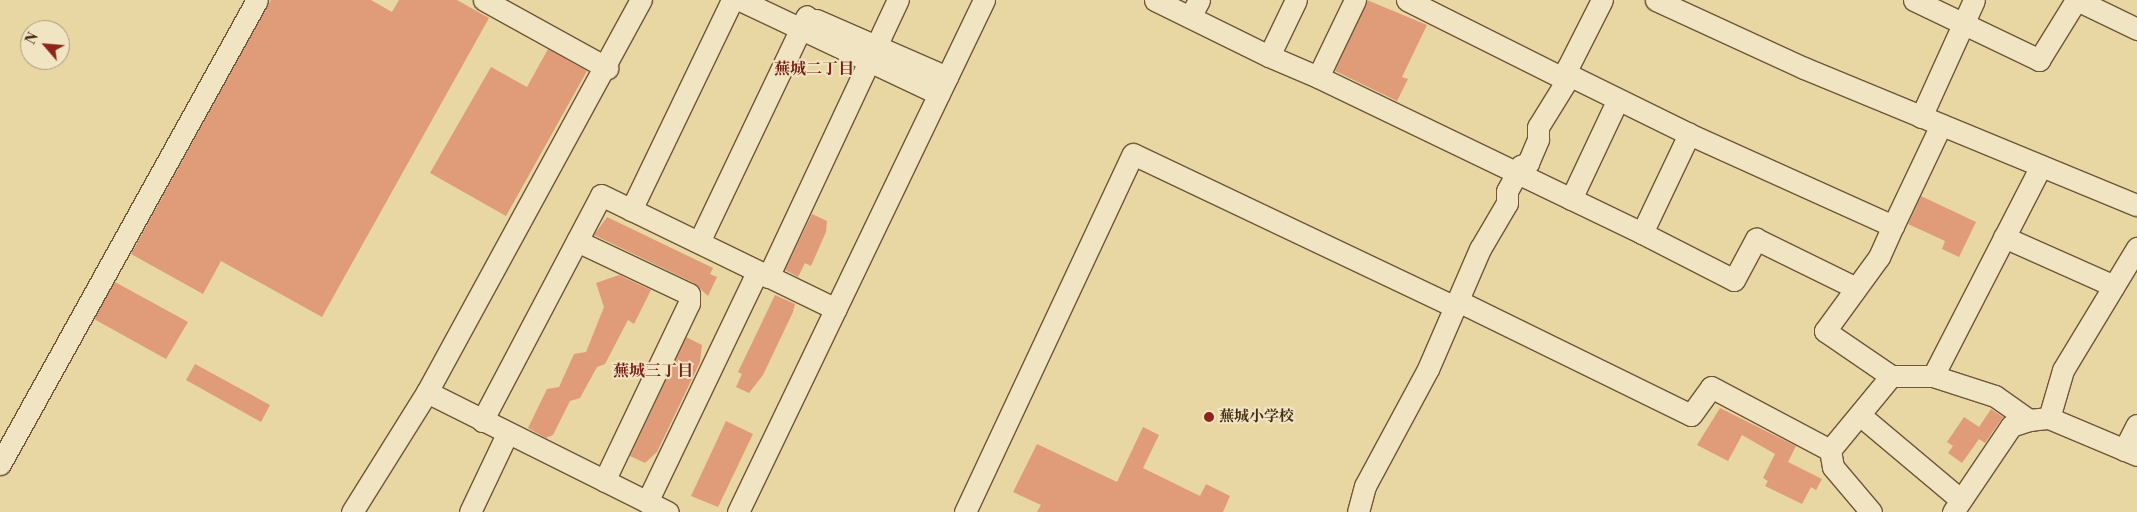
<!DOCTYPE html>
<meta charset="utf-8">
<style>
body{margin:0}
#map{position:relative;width:2137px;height:512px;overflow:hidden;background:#e8d6a3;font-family:"Libre Bodoni","Noto Serif JP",serif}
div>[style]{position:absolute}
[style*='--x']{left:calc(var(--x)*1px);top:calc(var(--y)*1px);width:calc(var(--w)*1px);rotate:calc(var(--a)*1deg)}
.building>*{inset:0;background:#e09c78}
.roads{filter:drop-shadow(1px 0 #6e5637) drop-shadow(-1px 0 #6e5637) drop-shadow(0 1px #6e5637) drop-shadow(0 -1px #6e5637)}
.minor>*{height:21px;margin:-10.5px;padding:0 10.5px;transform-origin:10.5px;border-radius:10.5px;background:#f0e4c3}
.dots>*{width:14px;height:14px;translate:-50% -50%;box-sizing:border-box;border:2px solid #f0e4c3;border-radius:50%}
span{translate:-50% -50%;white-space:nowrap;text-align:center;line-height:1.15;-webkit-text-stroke:4px #f0e4c3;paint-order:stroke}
.poi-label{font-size:15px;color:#462b13;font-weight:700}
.left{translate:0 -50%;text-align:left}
.neighbourhood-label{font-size:16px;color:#7a1f14;font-weight:700}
.north{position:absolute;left:20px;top:20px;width:50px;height:50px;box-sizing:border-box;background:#f0e4c3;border:1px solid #ac9a7d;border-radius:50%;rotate:297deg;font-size:14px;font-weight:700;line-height:20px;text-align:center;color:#462b13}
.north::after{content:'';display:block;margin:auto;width:18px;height:22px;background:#8f2418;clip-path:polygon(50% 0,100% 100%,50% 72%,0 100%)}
</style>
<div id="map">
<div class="building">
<div style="clip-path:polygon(271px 0,371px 0,392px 12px,399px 0,457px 0,489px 18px,322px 317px,221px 261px,203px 294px,131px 254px)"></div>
<div style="clip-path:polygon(1367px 0,1427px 25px,1402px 77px,1408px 79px,1397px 101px,1335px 71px)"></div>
<div style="clip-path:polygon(548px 49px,587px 71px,506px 216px,430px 173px,491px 67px,527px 87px)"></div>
<div style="clip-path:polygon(1921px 196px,1976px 222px,1959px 257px,1942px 249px,1945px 241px,1908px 224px)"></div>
<div style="clip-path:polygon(812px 214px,827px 221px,826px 232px,811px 266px,805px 263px,798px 277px,785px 270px)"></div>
<div style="clip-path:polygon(607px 217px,713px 268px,710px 274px,717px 277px,708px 296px,694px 283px,594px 235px)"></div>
<div style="clip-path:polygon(619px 275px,651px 290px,634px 324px,628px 320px,605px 364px,597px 367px,580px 398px,570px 401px,553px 435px,546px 438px,528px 428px,547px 389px,559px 387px,574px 354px,586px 352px,604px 307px,596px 283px)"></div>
<div style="clip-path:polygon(115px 282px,188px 322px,166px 359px,94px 319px)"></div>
<div style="clip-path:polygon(775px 295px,795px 304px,793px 312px,763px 375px,749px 393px,736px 387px,742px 374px,738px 372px)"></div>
<div style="clip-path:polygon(686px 337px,702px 345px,700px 362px,657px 452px,645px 463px,630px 456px)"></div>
<div style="clip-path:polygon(195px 364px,270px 405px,261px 422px,186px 380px)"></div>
<div style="clip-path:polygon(1720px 408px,1796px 446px,1788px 462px,1822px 479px,1816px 490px,1811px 487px,1802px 504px,1765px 486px,1768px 481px,1763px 478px,1775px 454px,1742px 435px,1728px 461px,1697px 445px)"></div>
<div style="clip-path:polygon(1991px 409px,2003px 417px,1985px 443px,1979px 439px,1962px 463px,1948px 453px,1953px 446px,1947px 442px,1964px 417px,1979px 427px)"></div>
<div style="clip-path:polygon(726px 421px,753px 434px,718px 507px,691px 496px)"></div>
<div style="clip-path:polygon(1143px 427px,1159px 435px,1143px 468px,1200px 496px,1206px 484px,1230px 496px,1223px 512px,1037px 512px,1041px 505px,1013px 492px,1037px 444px,1117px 482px)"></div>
</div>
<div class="roads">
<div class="minor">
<div style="--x:484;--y:0;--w:141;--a:28.9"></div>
<div style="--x:740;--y:0;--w:220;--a:25.3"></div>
<div style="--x:1155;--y:0;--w:127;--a:26.2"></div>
<div style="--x:1269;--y:56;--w:62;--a:-64.3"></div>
<div style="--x:1355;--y:0;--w:85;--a:115.7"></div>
<div style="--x:1318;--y:77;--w:360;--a:25.7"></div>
<div style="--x:1642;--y:233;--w:110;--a:-64.6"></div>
<div style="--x:1689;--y:134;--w:136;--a:-153.8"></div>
<div style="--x:1407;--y:0;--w:179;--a:26.6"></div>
<div style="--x:1656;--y:0;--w:163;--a:24.7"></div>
<div style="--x:1804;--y:68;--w:360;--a:22.4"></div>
<div style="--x:1914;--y:0;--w:139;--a:25.6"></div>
<div style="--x:2039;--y:60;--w:70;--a:-58.3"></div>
<div style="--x:2077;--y:0;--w:67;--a:25.8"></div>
<div style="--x:1190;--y:17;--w:19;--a:-62"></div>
<div style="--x:816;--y:20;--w:143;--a:23.5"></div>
<div style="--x:1269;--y:56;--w:53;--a:23.2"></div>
<div style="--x:1921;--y:117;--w:128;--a:-65.6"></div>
<div style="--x:1689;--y:134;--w:224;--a:24.3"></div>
<div style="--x:1893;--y:226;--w:112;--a:-64.6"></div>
<div style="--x:1571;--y:199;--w:110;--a:-64.8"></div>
<div style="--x:631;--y:210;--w:233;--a:-64.3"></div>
<div style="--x:1642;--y:233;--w:103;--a:27.1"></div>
<div style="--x:1734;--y:280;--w:47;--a:-61.8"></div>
<div style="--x:1756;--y:239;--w:109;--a:26.1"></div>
<div style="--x:2004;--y:237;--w:120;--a:24"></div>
<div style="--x:577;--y:241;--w:124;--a:25.3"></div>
<div style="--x:689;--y:294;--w:9;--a:90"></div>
<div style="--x:689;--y:303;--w:197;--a:115.5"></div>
<div style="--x:699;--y:242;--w:250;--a:-64.5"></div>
<div style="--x:768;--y:277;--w:306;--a:-64.9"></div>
<div style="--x:1458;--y:301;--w:259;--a:26.1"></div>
<div style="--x:1691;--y:415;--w:34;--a:-54"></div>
<div style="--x:1711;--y:387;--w:135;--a:27.9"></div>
<div style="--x:1830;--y:450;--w:96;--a:-50.5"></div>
<div style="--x:1891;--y:376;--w:42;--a:0"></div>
<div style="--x:1933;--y:376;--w:65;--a:17.9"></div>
<div style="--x:1995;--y:396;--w:42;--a:35.2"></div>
<div style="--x:1891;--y:376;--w:80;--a:-145.7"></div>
<div style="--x:1825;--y:331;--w:92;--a:-53.9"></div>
<div style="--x:1879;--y:257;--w:34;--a:-66"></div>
<div style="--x:1933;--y:376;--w:236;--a:-62.8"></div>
<div style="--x:427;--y:392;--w:269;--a:26.5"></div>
<div style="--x:1861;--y:416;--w:129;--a:40"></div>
<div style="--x:2049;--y:418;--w:50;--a:-73.7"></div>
<div style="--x:2063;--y:370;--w:143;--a:-58.8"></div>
<div style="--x:482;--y:421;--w:255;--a:-62.2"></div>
<div style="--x:601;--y:195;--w:261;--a:25.9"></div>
<div style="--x:1830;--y:450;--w:17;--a:80"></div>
<div style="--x:1833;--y:467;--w:59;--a:49.8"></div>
<div style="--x:2124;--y:450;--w:28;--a:-63"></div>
<div style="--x:0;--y:464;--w:530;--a:-61.02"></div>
<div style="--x:647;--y:502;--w:255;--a:-64.4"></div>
<div style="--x:352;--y:512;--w:142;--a:-58"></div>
<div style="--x:427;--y:392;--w:447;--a:-61.4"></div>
<div style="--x:470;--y:512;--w:86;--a:-64.6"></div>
<div style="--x:738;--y:512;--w:568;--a:-64.34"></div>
<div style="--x:965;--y:512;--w:395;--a:-64.9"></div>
<div style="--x:1133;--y:154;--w:357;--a:25.4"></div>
<div style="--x:1358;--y:512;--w:27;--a:-75"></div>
<div style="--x:1365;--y:486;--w:133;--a:-61.7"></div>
<div style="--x:1428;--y:369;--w:131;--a:-66.6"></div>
<div style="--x:1480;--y:249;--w:53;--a:-59.6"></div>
<div style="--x:1507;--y:203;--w:12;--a:-90"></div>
<div style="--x:1507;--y:191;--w:29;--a:-61"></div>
<div style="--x:1521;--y:166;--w:8;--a:-23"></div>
<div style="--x:1528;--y:163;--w:26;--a:-67"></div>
<div style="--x:1538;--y:139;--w:12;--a:-90"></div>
<div style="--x:1538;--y:127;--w:55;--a:-58.3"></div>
<div style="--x:1567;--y:80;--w:13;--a:-86"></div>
<div style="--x:1568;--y:67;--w:75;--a:-63.1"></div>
<div style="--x:1953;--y:512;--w:104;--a:-56"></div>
<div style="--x:2011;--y:426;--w:19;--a:-18"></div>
<div style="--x:2029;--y:420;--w:20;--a:-6"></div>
<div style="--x:2049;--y:418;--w:95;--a:22.8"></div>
</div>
</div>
<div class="dots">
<div style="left:1209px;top:417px;background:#8f2418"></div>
</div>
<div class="poi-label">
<span class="left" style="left:1219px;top:417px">蕪城小学校</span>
</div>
<div class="neighbourhood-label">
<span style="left:814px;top:69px">蕪城二丁目</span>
<span style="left:653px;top:371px">蕪城三丁目</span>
</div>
<div class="north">N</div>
</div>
